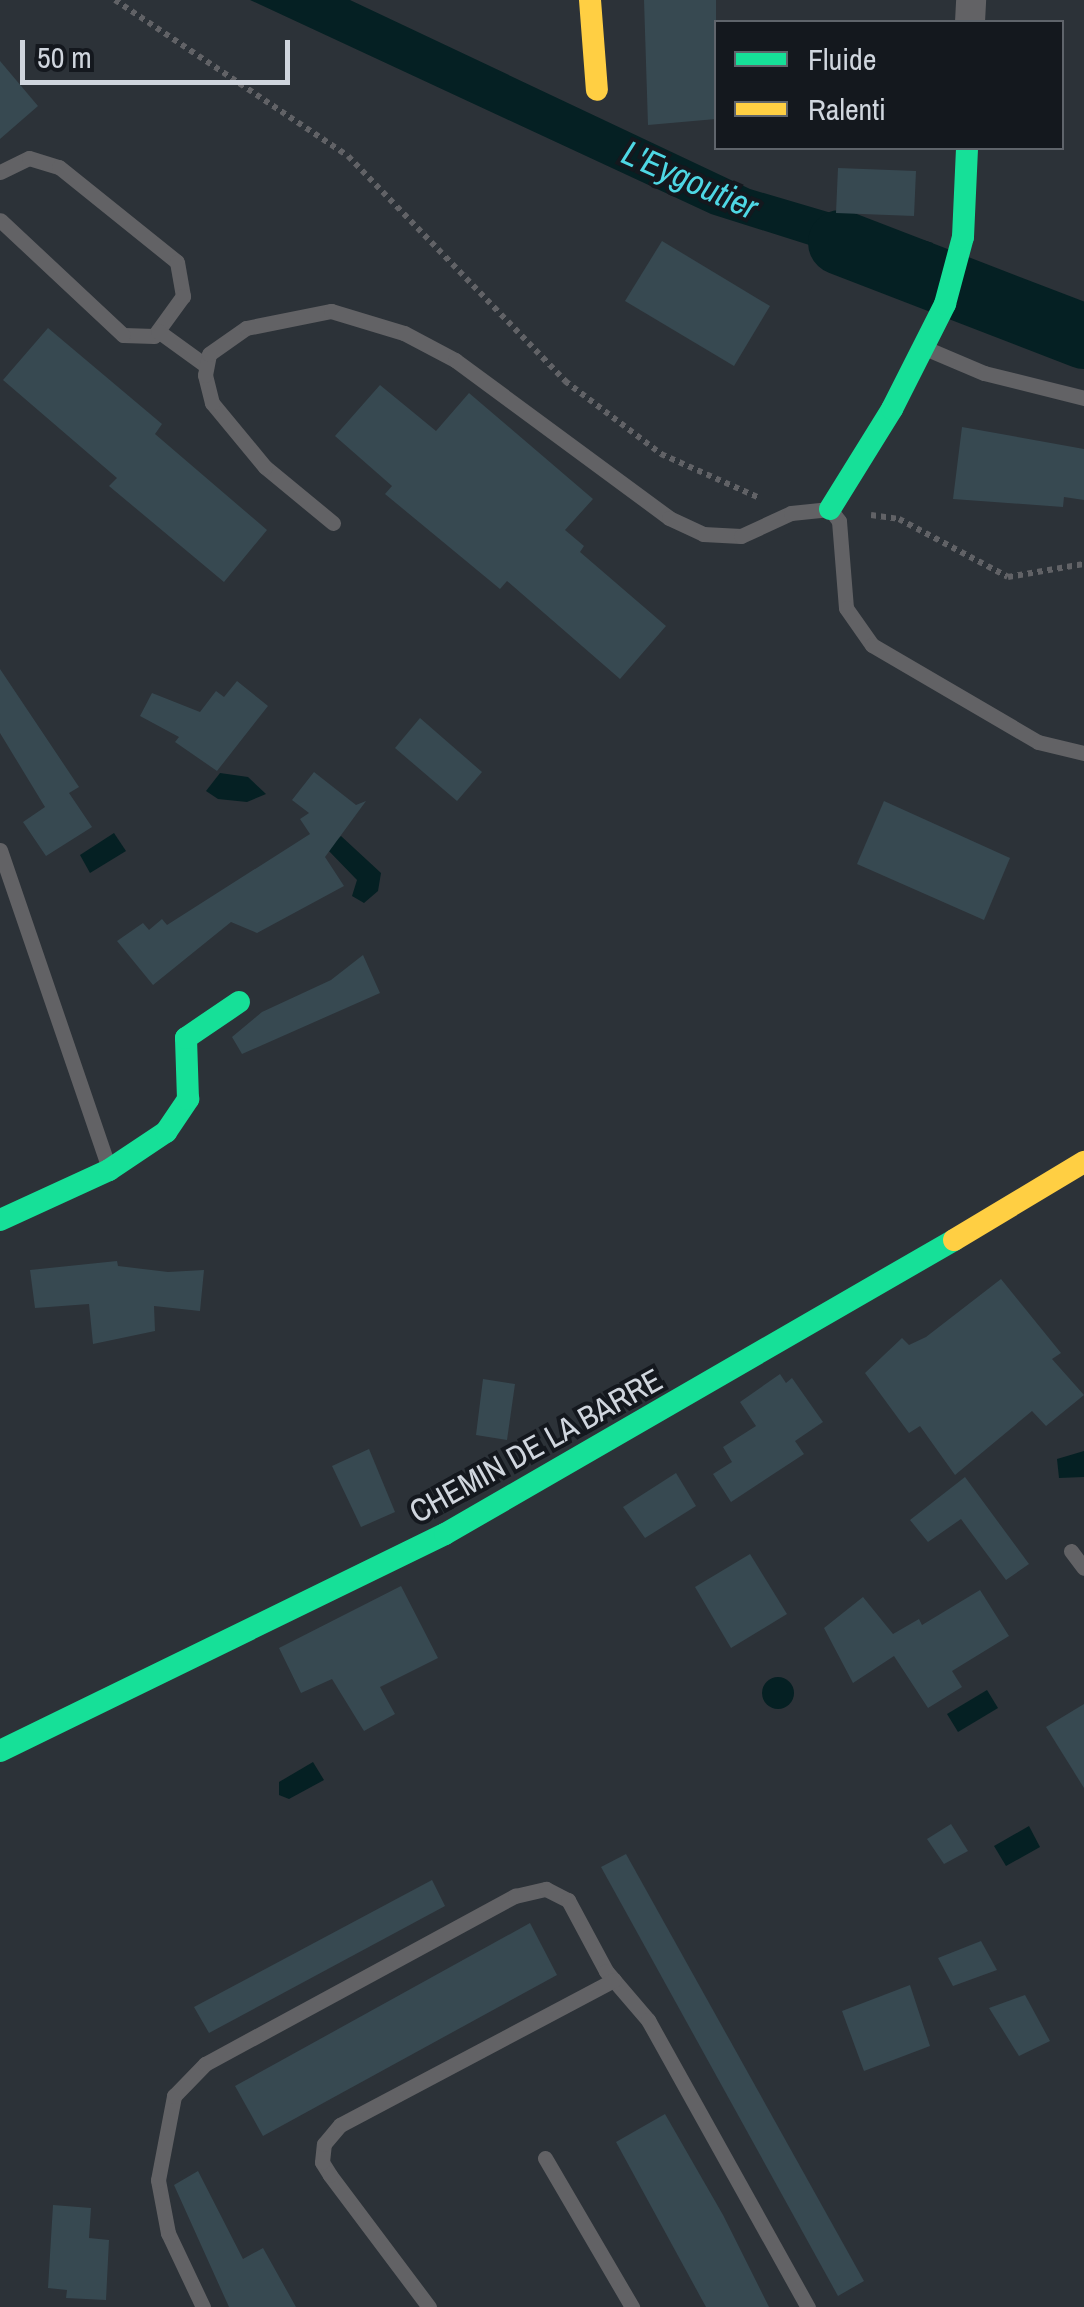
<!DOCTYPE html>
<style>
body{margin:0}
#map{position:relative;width:1084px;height:2307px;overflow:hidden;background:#2c3238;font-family:"Archivo Narrow",sans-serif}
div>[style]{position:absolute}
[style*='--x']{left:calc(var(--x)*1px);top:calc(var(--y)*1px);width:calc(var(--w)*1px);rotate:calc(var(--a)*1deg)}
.water>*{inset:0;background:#052023}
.round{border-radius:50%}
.river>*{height:65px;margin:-32.5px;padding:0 32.5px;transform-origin:32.5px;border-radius:32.5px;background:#052023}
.building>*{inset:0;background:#374951}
.path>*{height:6px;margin-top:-3px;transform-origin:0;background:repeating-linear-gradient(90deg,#616266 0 5px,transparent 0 10px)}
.lane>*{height:15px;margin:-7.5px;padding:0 7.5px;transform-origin:7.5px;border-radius:7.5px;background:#626265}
.street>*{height:30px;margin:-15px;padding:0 15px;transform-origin:15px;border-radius:15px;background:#626265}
.fast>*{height:22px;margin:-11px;padding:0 11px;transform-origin:11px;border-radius:11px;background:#16e098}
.slow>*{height:22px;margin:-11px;padding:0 11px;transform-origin:11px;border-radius:11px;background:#ffcf43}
span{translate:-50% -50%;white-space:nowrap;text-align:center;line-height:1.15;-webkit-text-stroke:8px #14181e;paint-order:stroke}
.street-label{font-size:32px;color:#d0d6de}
.water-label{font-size:35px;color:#4ed7e4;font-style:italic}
.legend{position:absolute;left:714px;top:20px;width:350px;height:130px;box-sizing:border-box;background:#14181e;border:2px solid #5f646b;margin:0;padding:12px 18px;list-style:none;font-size:30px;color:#d0d6de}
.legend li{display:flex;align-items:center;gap:20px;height:50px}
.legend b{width:50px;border:2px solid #5f646b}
.scale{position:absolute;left:20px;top:40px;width:270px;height:45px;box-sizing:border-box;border:5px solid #d0d6de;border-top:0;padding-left:12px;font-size:30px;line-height:35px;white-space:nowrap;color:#d0d6de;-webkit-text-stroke:8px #14181e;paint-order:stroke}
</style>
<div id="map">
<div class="water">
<div style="clip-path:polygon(250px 0,350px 0,750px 189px,933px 243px,923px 281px,711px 214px)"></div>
<div style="clip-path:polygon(1006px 288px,1041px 321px,1084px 329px,1084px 347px,1004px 319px)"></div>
<div style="clip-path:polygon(220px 773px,248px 777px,266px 794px,247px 802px,218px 799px,206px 791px)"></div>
<div style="clip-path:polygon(114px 833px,126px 851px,90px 873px,80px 855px)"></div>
<div style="clip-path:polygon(341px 836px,381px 873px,378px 891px,364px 903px,352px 896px,357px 880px,327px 849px)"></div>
<div style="clip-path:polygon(1084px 1451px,1084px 1477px,1059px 1478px,1057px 1459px)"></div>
<div class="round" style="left:762px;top:1677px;width:32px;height:32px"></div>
<div style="clip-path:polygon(987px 1690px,998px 1708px,958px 1732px,947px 1714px)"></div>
<div style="clip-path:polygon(313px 1762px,324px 1780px,289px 1799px,279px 1795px,279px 1782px)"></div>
<div style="clip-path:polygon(1029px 1826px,1040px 1847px,1006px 1866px,994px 1846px)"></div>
</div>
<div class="river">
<div style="--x:840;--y:242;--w:261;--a:21.1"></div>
</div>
<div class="building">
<div style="clip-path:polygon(644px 0,716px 0,716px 119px,648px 125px)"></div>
<div style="clip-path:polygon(0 61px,38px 106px,0 139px)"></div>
<div style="clip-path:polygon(838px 168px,916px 171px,914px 216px,836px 213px)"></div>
<div style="clip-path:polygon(662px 241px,770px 306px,734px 366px,625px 301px)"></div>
<div style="clip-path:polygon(48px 328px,162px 424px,155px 434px,267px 530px,224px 582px,109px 486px,117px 478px,3px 380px)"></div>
<div style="clip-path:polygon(380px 385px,436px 431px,469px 393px,593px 499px,565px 530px,584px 546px,580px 552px,666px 626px,620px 679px,507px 581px,500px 589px,385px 494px,392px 486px,335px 436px)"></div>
<div style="clip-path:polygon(962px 427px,1084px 449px,1084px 500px,1064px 497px,1063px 507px,953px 499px)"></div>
<div style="clip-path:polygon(0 669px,79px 787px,69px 793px,92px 827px,46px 856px,23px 822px,45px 807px,0 733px)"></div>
<div style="clip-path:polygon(237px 681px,268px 706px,217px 771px,175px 742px,179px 737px,140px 716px,152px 693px,200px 712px,216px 691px,224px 697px)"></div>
<div style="clip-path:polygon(420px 718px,482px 772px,457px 801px,395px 748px)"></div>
<div style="clip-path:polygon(314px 772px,356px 805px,366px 801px,325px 857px,344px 886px,257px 933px,231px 922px,153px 985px,117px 941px,143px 923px,149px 930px,162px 919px,167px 925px,310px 834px,300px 819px,309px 813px,292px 800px)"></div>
<div style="clip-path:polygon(884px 801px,1010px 858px,984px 920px,857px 864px)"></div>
<div style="clip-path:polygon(363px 955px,380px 993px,242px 1054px,232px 1037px,262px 1012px,331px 980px)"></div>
<div style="clip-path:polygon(117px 1261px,118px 1266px,168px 1272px,204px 1270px,200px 1311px,154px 1306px,155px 1331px,93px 1344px,89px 1304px,35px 1308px,30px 1270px)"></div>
<div style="clip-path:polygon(1001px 1279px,1061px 1353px,1052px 1359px,1084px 1395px,1046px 1426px,1032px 1411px,955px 1475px,920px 1426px,909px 1433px,865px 1373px,902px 1338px,909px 1345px,926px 1337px)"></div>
<div style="clip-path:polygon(780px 1374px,786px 1383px,792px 1378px,823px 1422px,795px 1441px,804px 1454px,731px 1502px,713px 1474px,732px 1462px,723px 1447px,756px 1426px,740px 1402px)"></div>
<div style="clip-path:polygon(483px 1379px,515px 1384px,507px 1440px,476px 1435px)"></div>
<div style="clip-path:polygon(369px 1449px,395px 1512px,361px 1527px,332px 1466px)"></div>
<div style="clip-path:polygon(676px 1473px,696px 1506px,645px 1538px,623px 1507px)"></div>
<div style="clip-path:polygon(965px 1477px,1029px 1564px,1006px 1580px,961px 1519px,928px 1542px,910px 1520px)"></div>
<div style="clip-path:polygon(750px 1554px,787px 1614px,731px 1648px,695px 1587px)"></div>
<div style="clip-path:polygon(401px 1586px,438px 1658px,380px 1687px,395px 1714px,364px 1731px,332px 1679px,301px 1693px,279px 1648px)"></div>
<div style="clip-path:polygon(980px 1590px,1009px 1636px,952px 1671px,962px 1687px,928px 1708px,894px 1656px,853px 1683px,824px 1628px,863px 1597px,893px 1634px,919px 1619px,922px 1625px)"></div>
<div style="clip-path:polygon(1084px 1704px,1084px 1788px,1046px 1727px)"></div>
<div style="clip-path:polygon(951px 1824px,968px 1851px,944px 1864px,927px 1839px)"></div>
<div style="clip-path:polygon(626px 1854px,864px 2281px,838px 2296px,601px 1867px)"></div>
<div style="clip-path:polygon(432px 1880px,445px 1906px,209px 2033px,194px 2007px)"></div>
<div style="clip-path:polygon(530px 1923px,557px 1975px,263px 2136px,235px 2086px)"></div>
<div style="clip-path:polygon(981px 1941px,997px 1970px,953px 1986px,938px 1958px)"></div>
<div style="clip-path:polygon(910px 1985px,930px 2046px,864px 2071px,842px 2011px)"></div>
<div style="clip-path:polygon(1025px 1995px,1050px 2041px,1019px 2056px,989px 2008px)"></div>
<div style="clip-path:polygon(665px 2114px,723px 2215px,769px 2307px,706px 2307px,616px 2142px)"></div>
<div style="clip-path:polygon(198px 2171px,243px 2259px,263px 2248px,296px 2307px,229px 2307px,174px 2185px)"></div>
<div style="clip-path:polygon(53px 2205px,91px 2208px,89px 2238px,109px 2240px,106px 2300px,66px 2298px,67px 2290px,48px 2288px)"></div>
</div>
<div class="path">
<div style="--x:115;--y:0;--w:280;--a:33.8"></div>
<div style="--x:348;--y:156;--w:313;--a:46"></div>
<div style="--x:565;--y:381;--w:121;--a:37.2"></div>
<div style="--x:661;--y:454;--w:108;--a:24"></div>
<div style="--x:871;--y:515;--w:28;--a:8"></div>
<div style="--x:899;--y:519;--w:123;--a:28"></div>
<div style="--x:1008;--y:577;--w:77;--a:-9.7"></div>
</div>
<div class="lane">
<div style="--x:0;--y:172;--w:32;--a:-26"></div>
<div style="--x:29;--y:158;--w:31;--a:17"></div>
<div style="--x:59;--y:167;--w:151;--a:38.8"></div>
<div style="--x:177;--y:262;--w:35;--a:80"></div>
<div style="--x:183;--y:296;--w:49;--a:125.9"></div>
<div style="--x:154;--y:336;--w:31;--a:-178"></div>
<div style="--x:123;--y:335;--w:168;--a:-136.9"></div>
<div style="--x:158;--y:331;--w:58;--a:35.9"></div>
<div style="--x:925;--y:348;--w:64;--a:23"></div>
<div style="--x:984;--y:373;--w:103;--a:14"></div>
<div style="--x:333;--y:523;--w:88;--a:-140.5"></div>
<div style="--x:265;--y:467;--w:83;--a:-129.6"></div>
<div style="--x:212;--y:403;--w:29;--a:-104"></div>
<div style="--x:205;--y:375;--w:21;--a:-79"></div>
<div style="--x:209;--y:354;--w:45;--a:-35.1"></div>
<div style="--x:246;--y:328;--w:87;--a:-11.3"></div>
<div style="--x:331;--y:311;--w:76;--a:16.8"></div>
<div style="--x:404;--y:333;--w:58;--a:27.9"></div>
<div style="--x:455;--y:360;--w:266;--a:36.4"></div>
<div style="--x:669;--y:518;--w:38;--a:25"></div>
<div style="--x:703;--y:534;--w:38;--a:3"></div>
<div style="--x:741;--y:536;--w:55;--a:-24.7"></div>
<div style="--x:791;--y:513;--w:39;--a:-6"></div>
<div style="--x:830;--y:509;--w:15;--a:53"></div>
<div style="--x:839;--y:521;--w:87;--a:85.4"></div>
<div style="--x:846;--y:608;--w:45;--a:54.9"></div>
<div style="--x:872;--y:645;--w:192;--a:30.3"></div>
<div style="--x:1038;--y:742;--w:47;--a:13.4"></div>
<div style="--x:0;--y:850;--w:336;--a:71.1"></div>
<div style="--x:1071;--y:1551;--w:21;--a:53"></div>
<div style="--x:545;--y:2158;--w:173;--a:59.7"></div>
<div style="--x:203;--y:2307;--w:82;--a:-115.3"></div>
<div style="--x:168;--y:2233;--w:54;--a:-100.7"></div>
<div style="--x:158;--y:2180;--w:86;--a:-79.2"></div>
<div style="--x:174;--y:2096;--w:45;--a:-45.9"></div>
<div style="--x:205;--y:2064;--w:353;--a:-28.5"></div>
<div style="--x:515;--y:1896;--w:32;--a:-13"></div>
<div style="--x:546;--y:1889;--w:25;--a:27"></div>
<div style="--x:568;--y:1900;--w:81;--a:61.8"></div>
<div style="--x:606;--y:1971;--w:65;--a:49.4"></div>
<div style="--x:648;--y:2020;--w:329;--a:60.9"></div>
<div style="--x:429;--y:2307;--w:165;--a:-126.9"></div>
<div style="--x:330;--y:2175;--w:15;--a:-122"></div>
<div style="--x:322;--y:2162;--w:18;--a:-84"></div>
<div style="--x:324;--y:2144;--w:25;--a:-50"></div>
<div style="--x:340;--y:2125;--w:310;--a:-27.9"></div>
</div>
<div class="street">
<div style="--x:970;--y:22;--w:22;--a:-87"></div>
</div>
<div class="fast">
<div style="--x:830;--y:509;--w:118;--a:-58.2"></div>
<div style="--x:892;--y:409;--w:118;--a:-63.2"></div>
<div style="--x:945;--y:304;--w:69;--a:-75"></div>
<div style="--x:963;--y:237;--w:89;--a:-87.4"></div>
<div style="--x:0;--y:1220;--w:120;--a:-24.6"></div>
<div style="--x:109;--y:1170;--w:69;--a:-33.7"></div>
<div style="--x:166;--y:1132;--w:40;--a:-56"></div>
<div style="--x:188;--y:1099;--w:61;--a:-91.9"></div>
<div style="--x:186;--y:1038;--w:64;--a:-34.2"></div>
<div style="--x:0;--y:1751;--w:495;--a:-26"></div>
<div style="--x:445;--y:1534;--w:588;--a:-30.01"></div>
</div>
<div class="slow">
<div style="--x:590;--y:0;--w:90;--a:85.6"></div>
<div style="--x:954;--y:1240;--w:152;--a:-31"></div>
</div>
<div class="street-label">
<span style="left:536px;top:1446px;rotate:-29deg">CHEMIN DE LA BARRE</span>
</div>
<div class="water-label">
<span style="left:690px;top:180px;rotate:24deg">L'Eygoutier</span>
</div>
<ul class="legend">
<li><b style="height:12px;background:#16e098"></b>Fluide</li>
<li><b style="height:12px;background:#ffcf43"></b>Ralenti</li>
</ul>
<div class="scale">50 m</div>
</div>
